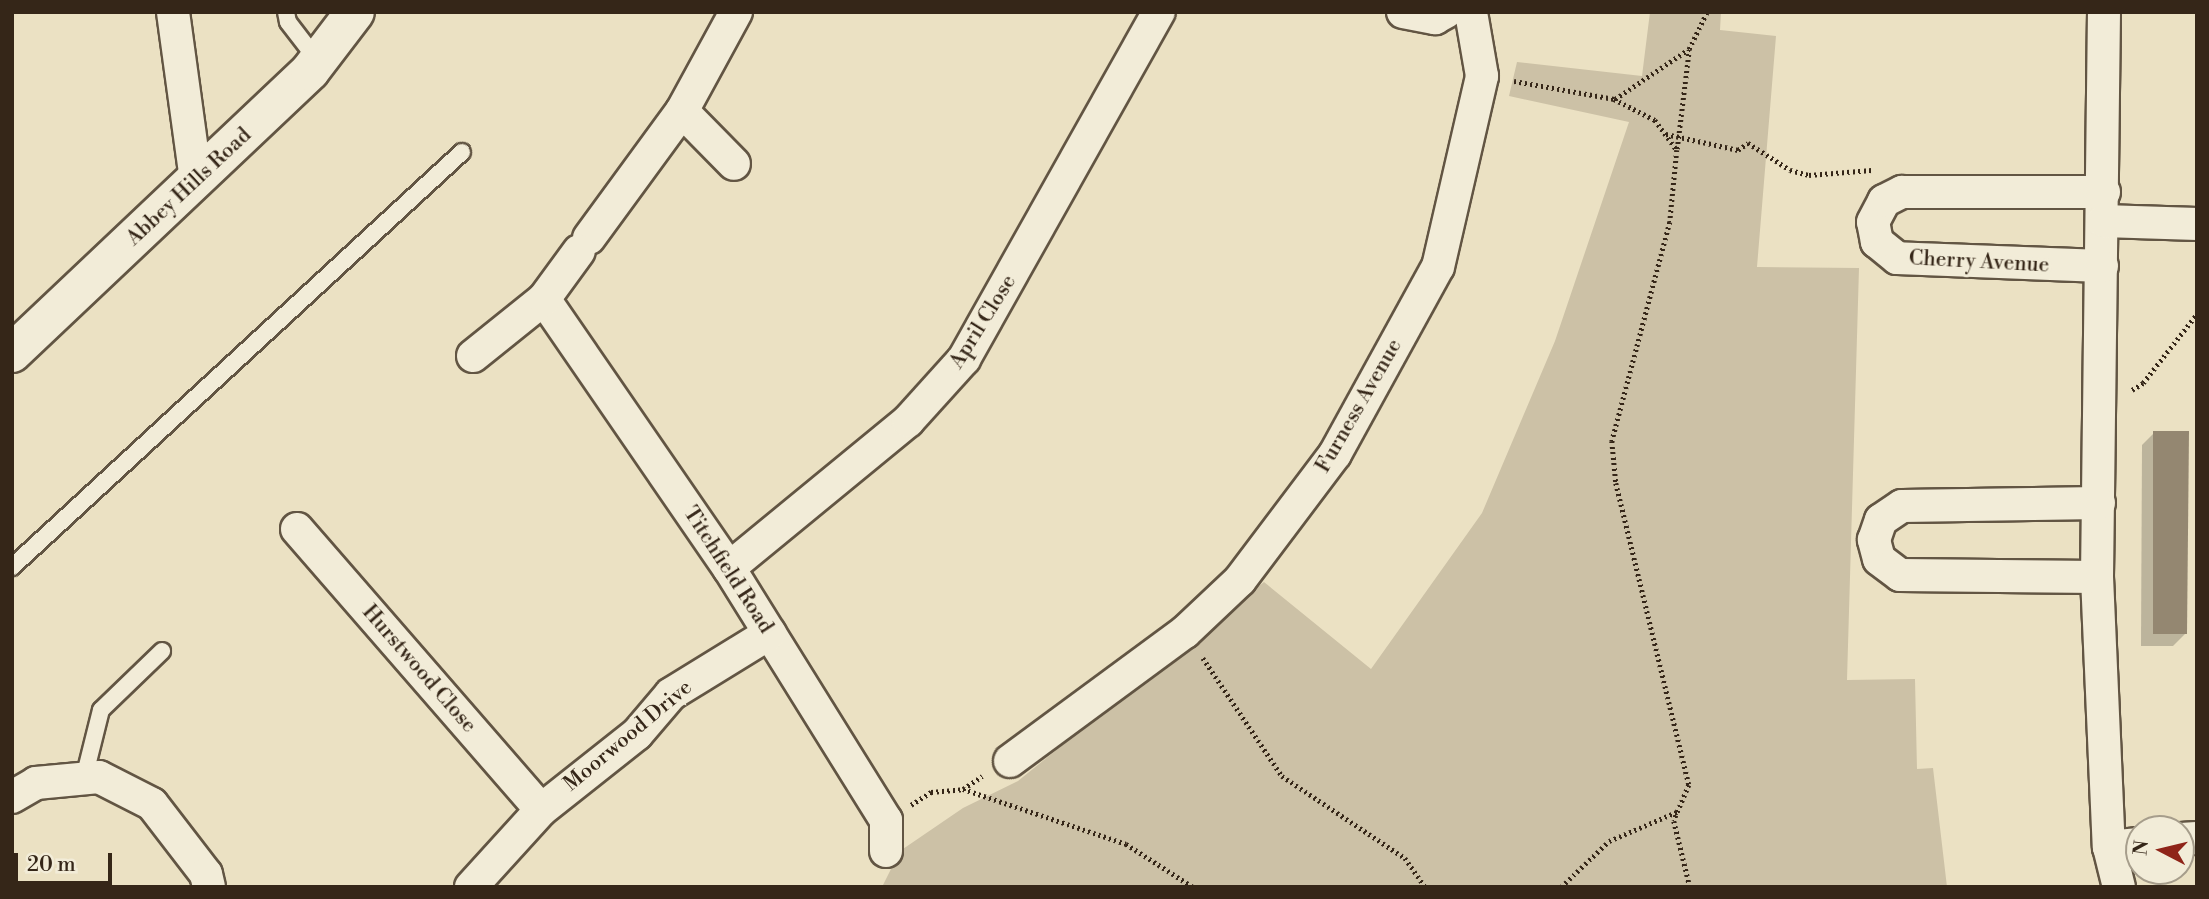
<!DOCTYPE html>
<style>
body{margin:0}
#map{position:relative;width:2209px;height:899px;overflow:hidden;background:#ebe1c3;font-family:"Libre Bodoni",serif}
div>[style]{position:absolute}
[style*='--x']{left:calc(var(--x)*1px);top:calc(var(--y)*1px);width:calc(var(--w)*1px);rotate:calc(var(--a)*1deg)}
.green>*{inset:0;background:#ccc1a6}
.shadow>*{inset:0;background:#0003}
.building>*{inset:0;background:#948771}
.path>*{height:4.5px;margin-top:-2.25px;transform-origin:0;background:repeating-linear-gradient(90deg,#352618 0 2px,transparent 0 5.5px)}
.roads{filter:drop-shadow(2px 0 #625543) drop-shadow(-2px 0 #625543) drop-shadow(0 2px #625543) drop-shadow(0 -2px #625543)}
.service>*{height:16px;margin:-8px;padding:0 8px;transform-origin:8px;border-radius:8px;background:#f2ecd8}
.minor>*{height:32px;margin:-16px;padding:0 16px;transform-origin:16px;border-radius:16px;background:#f2ecd8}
.secondary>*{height:38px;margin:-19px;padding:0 19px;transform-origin:19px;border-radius:19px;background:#f2ecd8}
span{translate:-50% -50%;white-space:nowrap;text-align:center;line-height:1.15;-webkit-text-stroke:6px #f2ecd8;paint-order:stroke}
.street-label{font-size:21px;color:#352618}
.frame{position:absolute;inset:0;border:14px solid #352618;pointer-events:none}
.north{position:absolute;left:2125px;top:815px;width:70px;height:70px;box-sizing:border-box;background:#f2ecd8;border:2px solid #a69d8b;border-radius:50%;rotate:277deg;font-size:19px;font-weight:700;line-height:28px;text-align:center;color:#352618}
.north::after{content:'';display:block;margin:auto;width:24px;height:32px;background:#8f2418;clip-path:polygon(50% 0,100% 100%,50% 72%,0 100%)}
.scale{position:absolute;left:14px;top:853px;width:98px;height:32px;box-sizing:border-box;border:4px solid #352618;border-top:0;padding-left:9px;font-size:21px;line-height:24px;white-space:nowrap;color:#352618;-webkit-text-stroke:5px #f2ecd8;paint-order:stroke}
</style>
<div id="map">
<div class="green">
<div style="clip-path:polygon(1650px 12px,1721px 12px,1720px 30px,1776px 36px,1757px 267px,1859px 268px,1847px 680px,1915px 679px,1917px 769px,1933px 768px,1947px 887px,882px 887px,900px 851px,963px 808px,1018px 781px,1264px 582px,1371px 669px,1482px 513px,1555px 341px,1629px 122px,1509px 96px,1517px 62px,1642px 76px)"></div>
</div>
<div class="shadow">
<div style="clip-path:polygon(2154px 433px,2185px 634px,2173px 646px,2141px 646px,2142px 445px)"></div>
</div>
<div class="building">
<div style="clip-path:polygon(2153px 431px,2189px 431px,2187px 634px,2153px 634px)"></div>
</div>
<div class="path">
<div style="--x:1514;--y:81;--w:102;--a:10.2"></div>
<div style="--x:1614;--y:99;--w:46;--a:27.1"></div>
<div style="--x:1655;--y:120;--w:37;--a:54"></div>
<div style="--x:1677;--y:150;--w:72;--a:95.6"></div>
<div style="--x:1670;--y:222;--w:227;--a:104.8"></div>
<div style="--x:1612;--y:441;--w:42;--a:84.6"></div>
<div style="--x:1616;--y:483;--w:311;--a:76.4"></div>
<div style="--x:1689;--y:785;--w:39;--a:113"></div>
<div style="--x:1674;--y:821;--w:68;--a:76.4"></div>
<div style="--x:1615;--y:99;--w:89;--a:-34"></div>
<div style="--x:1689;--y:49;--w:41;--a:-64.1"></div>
<div style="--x:1666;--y:134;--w:74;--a:12.5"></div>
<div style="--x:1738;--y:150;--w:12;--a:-35"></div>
<div style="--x:1748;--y:143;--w:50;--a:32.7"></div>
<div style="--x:1790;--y:170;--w:20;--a:15"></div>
<div style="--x:1809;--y:175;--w:63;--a:-4.5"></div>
<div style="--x:1677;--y:149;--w:100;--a:-83.1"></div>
<div style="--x:2132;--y:390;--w:13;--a:-32"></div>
<div style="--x:2143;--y:383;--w:88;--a:-52"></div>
<div style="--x:1203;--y:658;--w:142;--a:56.2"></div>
<div style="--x:1282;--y:776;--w:148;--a:33.7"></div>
<div style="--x:1405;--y:858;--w:35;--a:55"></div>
<div style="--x:963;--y:789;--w:172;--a:18.6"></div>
<div style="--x:1126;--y:844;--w:80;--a:32.7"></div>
<div style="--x:911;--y:805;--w:24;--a:-33"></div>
<div style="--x:931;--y:792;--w:32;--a:-5"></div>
<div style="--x:963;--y:789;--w:23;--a:-34"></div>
<div style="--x:1561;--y:887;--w:66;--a:-43.8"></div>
<div style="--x:1609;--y:841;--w:76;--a:-23.2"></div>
</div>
<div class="roads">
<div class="service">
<div style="--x:286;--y:12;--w:10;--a:79"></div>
<div style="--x:288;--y:22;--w:49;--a:52.4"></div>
<div style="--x:12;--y:567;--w:612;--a:-42.68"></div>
<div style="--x:84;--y:778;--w:70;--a:-76"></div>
<div style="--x:101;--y:710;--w:85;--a:-44"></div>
</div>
<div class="minor">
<div style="--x:173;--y:12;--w:171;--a:82.2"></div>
<div style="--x:1403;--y:12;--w:33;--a:11"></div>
<div style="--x:1435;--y:18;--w:13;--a:-29"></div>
<div style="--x:2104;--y:12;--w:565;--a:90.71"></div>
<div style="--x:2097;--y:577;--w:270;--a:87.5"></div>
<div style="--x:2109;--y:847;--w:41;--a:76"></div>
<div style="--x:682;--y:111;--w:74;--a:45.5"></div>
<div style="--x:2103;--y:221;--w:94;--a:1.8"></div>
<div style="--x:589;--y:238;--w:157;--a:-53.8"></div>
<div style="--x:682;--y:111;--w:113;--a:-61.4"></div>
<div style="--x:2102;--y:266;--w:205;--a:-177.8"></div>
<div style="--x:1897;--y:258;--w:26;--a:-141"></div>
<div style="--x:1877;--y:242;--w:20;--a:-101"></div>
<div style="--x:1873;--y:222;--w:24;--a:-62"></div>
<div style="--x:1884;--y:201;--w:20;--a:-27"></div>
<div style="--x:1902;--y:192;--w:202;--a:0"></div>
<div style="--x:544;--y:299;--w:326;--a:55.5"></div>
<div style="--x:729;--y:568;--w:297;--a:58.1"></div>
<div style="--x:886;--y:820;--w:31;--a:90"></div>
<div style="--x:473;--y:356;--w:91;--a:-38.8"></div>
<div style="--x:544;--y:299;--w:59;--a:-53.9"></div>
<div style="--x:297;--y:529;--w:372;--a:49"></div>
<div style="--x:729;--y:568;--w:232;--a:-39.4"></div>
<div style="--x:908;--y:421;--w:84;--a:-47.9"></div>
<div style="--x:964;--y:359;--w:398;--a:-60.7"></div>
<div style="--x:2097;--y:577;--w:197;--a:-179.4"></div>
<div style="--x:1900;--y:575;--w:26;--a:-143"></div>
<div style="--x:1879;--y:559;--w:20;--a:-105"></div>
<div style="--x:1874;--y:540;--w:21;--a:-71"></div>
<div style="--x:1881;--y:520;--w:25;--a:-34"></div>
<div style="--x:1902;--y:506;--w:197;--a:-0.9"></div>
<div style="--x:1010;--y:761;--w:217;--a:-36.4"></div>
<div style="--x:1185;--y:632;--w:76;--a:-43.4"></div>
<div style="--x:1240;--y:580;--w:158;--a:-53"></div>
<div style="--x:1335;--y:454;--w:213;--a:-61.2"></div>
<div style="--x:1438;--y:267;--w:196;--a:-77"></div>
<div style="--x:1482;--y:76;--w:65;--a:-99.8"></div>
<div style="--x:12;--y:797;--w:28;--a:-30"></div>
<div style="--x:36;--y:783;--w:63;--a:-5.4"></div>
<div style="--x:99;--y:777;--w:59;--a:27"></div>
<div style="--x:152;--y:804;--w:88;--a:52.4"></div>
<div style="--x:206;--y:874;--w:13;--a:77"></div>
<div style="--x:2181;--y:839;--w:16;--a:-4"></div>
<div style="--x:2109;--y:847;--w:30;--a:-6"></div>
<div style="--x:471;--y:887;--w:104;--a:-47.7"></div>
<div style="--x:541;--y:810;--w:122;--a:-38.4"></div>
<div style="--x:637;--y:734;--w:52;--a:-49.6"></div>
<div style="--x:671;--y:694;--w:116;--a:-31.6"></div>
</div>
<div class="secondary">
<div style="--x:12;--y:353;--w:410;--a:-43.4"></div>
<div style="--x:310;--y:71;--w:74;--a:-52.7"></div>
</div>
</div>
<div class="street-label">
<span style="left:189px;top:187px;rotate:-43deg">Abbey Hills Road</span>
<span style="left:1979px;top:262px;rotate:3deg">Cherry Avenue</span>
<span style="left:983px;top:322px;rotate:-58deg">April Close</span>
<span style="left:1359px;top:406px;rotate:-60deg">Furness Avenue</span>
<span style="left:728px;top:570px;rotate:57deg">Titchfield Road</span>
<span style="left:419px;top:669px;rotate:49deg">Hurstwood Close</span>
<span style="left:628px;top:736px;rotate:-40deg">Moorwood Drive</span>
</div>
<div class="frame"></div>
<div class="north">N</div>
<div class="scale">20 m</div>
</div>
